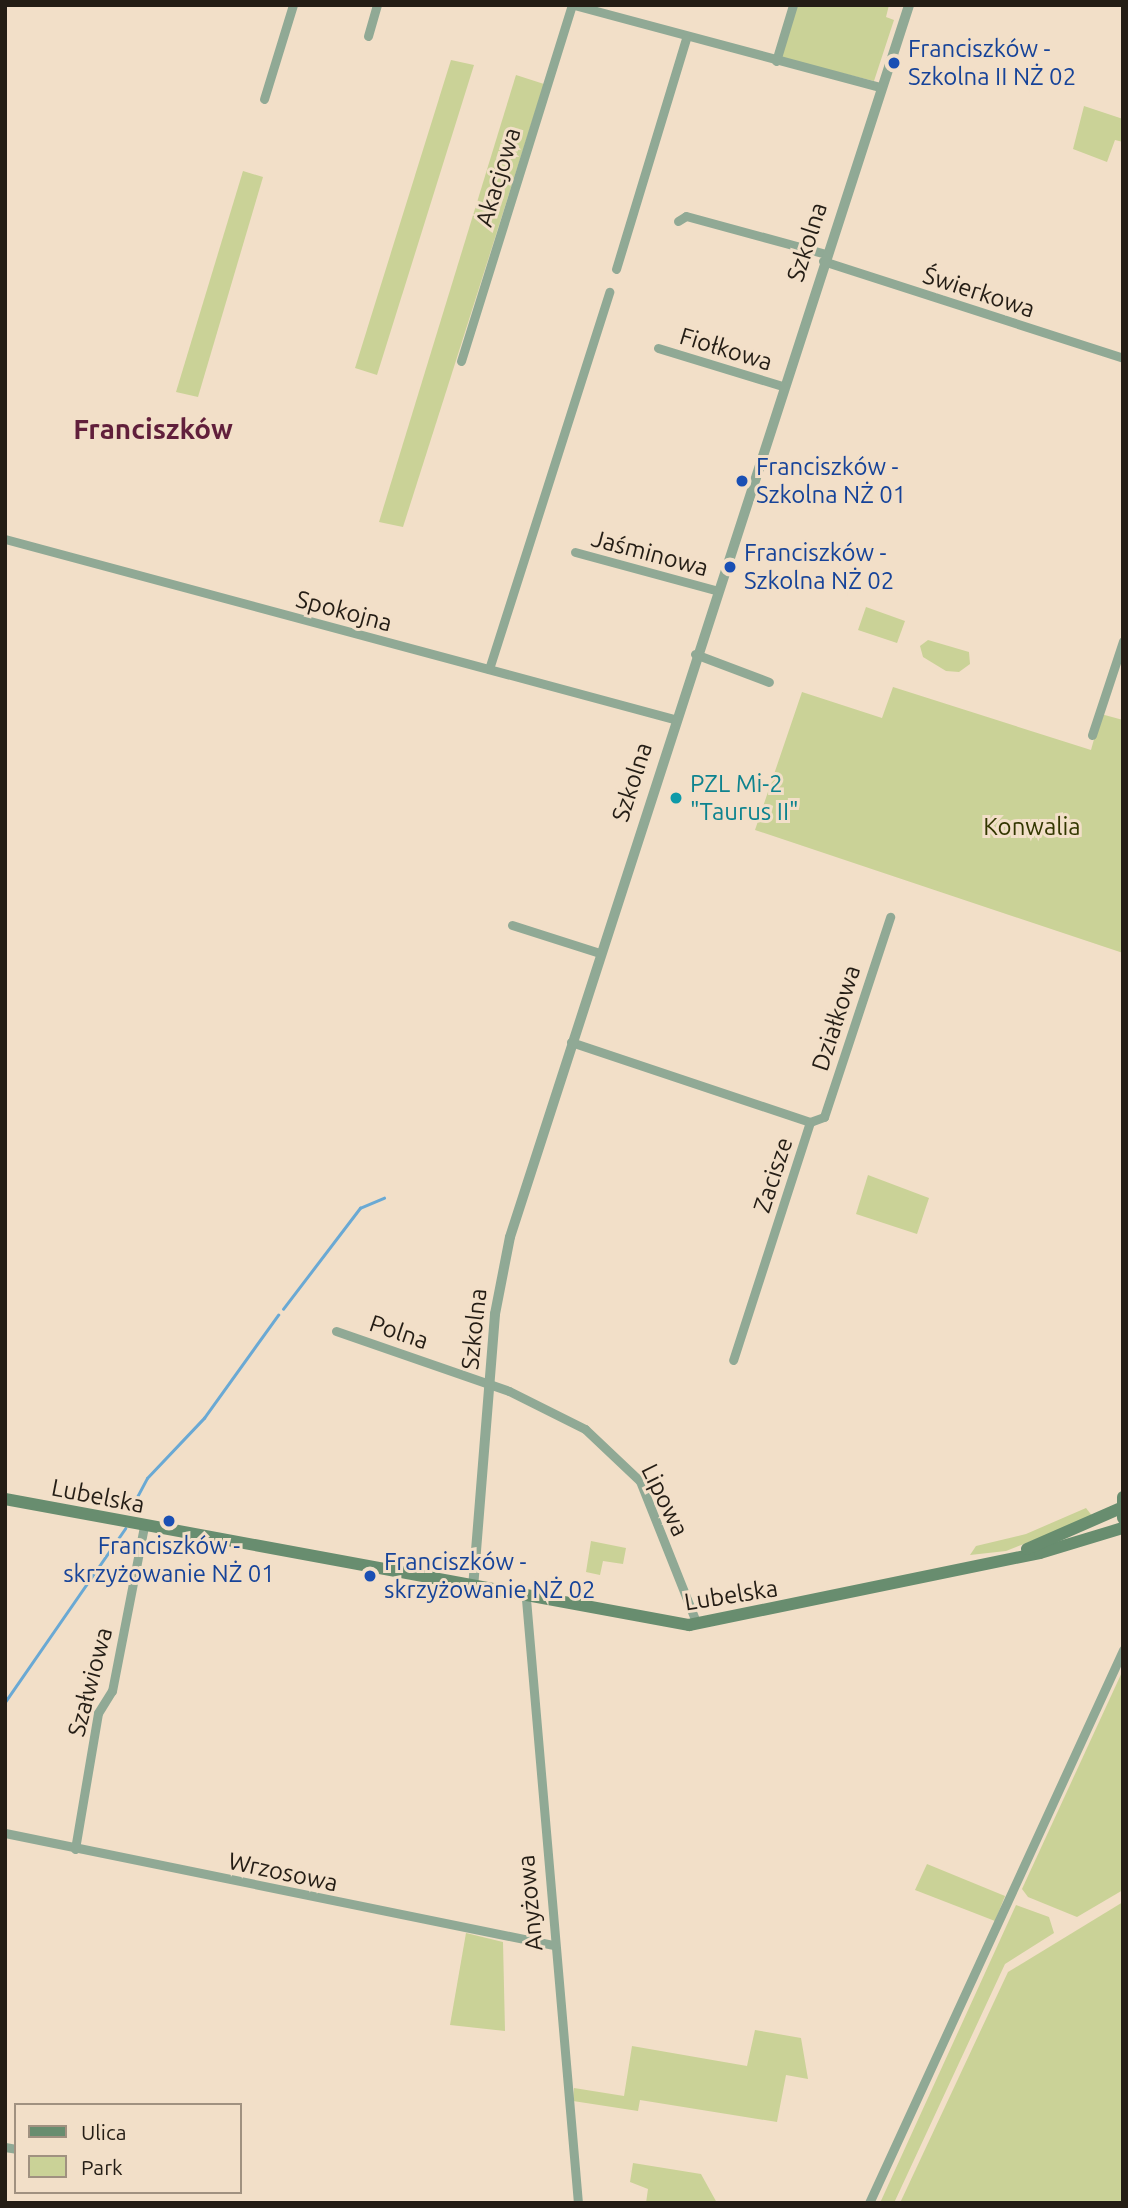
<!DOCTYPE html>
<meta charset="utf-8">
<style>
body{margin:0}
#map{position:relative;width:1128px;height:2208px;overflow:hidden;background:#f2dfc8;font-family:Ubuntu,sans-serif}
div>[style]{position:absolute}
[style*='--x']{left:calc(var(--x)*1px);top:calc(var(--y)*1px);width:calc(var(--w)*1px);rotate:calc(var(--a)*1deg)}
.green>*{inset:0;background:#cad297}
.stream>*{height:2.5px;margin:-1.25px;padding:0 1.25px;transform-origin:1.25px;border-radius:1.25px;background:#6aa9d4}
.minor>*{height:9px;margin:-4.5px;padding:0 4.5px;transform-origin:4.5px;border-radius:4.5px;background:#90a995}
.tertiary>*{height:10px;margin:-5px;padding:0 5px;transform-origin:5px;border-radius:5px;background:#90a995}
.secondary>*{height:12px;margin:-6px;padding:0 6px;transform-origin:6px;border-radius:6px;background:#688d6f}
.dots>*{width:19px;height:19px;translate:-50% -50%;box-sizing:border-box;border:4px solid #f2dfc8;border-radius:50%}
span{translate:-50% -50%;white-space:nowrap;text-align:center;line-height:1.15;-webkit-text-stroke:6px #f2dfc8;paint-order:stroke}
.transit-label{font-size:24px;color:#164399}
.left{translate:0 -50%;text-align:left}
.street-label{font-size:24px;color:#241d15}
.culture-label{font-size:24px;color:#0d838f}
.park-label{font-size:24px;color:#333700}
.quarter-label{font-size:28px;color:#611f3b;font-weight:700}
.frame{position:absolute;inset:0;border:7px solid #241d15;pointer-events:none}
.legend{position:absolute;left:14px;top:2103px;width:228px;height:91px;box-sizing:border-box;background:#f2dfc8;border:2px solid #a09180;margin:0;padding:9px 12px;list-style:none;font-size:21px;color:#241d15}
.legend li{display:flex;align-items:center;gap:14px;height:35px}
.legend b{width:35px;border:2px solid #a09180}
</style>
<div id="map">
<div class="green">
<div style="clip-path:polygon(797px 5px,889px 5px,886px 17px,894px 20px,874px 81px,781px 58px)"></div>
<div style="clip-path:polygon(451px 60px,474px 65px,377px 375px,355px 368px)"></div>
<div style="clip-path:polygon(516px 75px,544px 84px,403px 527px,379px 522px)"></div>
<div style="clip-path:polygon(1084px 106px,1123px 119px,1123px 142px,1115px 140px,1107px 162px,1073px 149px)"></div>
<div style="clip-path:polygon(243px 171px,263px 177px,198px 397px,176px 392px)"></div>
<div style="clip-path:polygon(866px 607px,905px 621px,897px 643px,858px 630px)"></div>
<div style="clip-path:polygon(928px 640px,969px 652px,970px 664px,959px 672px,946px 671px,923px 657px,920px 646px)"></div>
<div style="clip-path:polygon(893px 687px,1091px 750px,1101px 714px,1123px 720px,1123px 953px,755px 830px,802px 692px,882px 718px)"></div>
<div style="clip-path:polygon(868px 1175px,929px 1198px,917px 1234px,856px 1214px)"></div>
<div style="clip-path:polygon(1086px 1508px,1093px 1517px,1006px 1551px,970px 1555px,976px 1546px,1026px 1534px)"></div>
<div style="clip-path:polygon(591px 1541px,626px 1548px,623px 1564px,603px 1561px,600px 1575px,586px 1572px)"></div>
<div style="clip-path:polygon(1123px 1670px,1123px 1890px,1077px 1917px,1028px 1897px,1022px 1889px)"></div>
<div style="clip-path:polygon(927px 1864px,1005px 1896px,995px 1921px,915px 1890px)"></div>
<div style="clip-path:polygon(1123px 1902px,1123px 2203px,900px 2203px,1008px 1972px)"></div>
<div style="clip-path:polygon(1016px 1905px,1049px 1917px,1054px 1933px,1005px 1964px,894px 2203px,880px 2203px)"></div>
<div style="clip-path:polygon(466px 1933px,503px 1942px,505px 2031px,450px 2025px)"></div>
<div style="clip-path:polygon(755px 2030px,801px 2038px,808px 2079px,786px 2075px,777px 2122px,640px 2100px,638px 2111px,573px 2101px,574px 2088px,624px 2096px,632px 2046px,747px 2066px)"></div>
<div style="clip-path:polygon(633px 2163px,701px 2174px,717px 2203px,646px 2203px,648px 2189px,630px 2182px)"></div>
</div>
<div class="stream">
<div style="--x:283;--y:1309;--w:127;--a:-52.7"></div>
<div style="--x:360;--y:1208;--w:26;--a:-23"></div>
<div style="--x:129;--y:1512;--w:38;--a:-62"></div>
<div style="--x:147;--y:1478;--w:83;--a:-46.5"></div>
<div style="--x:204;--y:1418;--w:127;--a:-54.3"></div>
<div style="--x:5;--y:1702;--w:211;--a:-55.3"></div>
</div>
<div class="minor">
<div style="--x:574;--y:5;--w:318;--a:15"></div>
<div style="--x:368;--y:36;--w:32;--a:-74"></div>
<div style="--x:776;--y:61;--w:59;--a:-73.1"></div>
<div style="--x:264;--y:99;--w:98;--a:-72.9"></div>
<div style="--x:678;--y:221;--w:9;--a:-32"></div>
<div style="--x:686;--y:216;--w:145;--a:15.2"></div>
<div style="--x:823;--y:261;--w:315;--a:17.9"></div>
<div style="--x:616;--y:269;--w:241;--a:-73.1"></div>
<div style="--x:658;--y:348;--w:130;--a:17"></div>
<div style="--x:461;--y:361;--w:373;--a:-72.7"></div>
<div style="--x:5;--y:539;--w:693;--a:15.06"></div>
<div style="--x:575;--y:552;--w:145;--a:15.2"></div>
<div style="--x:695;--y:654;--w:79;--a:20.7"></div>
<div style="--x:489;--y:669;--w:396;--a:-72.3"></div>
<div style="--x:1092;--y:735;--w:99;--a:-71.7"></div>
<div style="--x:512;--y:925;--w:92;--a:17.7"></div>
<div style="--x:571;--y:1042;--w:252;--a:18.5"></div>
<div style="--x:810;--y:1122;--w:250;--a:107.9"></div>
<div style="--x:810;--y:1122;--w:15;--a:-20"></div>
<div style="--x:824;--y:1117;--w:211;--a:-71.7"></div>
<div style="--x:336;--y:1331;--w:183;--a:19.1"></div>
<div style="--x:509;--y:1391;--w:85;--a:26.6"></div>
<div style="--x:585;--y:1429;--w:76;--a:43.4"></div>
<div style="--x:640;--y:1481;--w:154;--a:68.3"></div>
<div style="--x:526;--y:1599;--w:606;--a:85.08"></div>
<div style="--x:5;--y:1833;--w:559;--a:11.55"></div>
<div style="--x:75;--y:1849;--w:138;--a:-80.4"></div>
<div style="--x:98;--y:1713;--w:26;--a:-58"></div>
<div style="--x:112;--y:1691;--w:168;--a:-79"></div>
<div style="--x:5;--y:2147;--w:11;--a:10"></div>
<div style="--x:869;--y:2203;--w:609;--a:-65.33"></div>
</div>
<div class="tertiary">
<div style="--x:473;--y:1588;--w:275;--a:-85.4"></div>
<div style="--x:495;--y:1314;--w:78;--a:-79"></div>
<div style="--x:510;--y:1237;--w:1295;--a:-72.05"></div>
</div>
<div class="secondary">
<div style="--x:1123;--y:1497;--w:21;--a:90"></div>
<div style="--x:5;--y:1499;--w:696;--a:10.44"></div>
<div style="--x:689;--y:1625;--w:358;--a:-11.6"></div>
<div style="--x:1040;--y:1553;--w:87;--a:-16.8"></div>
<div style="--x:1027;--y:1549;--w:103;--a:-23.6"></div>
</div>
<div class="dots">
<div style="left:894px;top:63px;background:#1a4fb4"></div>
<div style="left:742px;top:481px;background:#1a4fb4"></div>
<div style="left:730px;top:567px;background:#1a4fb4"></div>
<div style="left:676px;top:798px;background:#0f9aa8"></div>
<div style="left:169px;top:1521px;background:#1a4fb4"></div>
<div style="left:370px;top:1576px;background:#1a4fb4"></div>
</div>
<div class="transit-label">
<span class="left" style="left:908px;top:63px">Franciszków -<br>Szkolna II NŻ 02</span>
<span class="left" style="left:756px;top:481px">Franciszków -<br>Szkolna NŻ 01</span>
<span class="left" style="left:744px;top:567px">Franciszków -<br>Szkolna NŻ 02</span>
<span style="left:169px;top:1560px">Franciszków -<br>skrzyżowanie NŻ 01</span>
<span class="left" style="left:384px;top:1576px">Franciszków -<br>skrzyżowanie NŻ 02</span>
</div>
<div class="street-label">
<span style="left:498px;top:177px;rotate:-73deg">Akacjowa</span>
<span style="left:807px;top:242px;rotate:-72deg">Szkolna</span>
<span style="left:979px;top:292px;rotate:18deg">Świerkowa</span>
<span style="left:726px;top:349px;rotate:17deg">Fiołkowa</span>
<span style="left:650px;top:553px;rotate:15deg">Jaśminowa</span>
<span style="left:344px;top:611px;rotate:15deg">Spokojna</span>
<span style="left:632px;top:782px;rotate:-72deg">Szkolna</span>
<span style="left:836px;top:1018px;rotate:-72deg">Działkowa</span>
<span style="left:773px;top:1175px;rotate:-72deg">Zacisze</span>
<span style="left:474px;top:1329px;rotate:-84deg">Szkolna</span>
<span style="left:399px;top:1332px;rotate:19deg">Polna</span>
<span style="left:98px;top:1496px;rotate:11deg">Lubelska</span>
<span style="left:665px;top:1500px;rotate:64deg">Lipowa</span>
<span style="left:731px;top:1595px;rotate:-9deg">Lubelska</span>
<span style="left:90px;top:1682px;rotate:-75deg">Szałwiowa</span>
<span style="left:283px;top:1872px;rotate:12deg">Wrzosowa</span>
<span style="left:530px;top:1903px;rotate:-95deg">Anyżowa</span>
</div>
<div class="culture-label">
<span class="left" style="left:690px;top:798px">PZL Mi-2<br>"Taurus II"</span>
</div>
<div class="park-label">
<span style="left:1032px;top:827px">Konwalia</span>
</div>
<div class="quarter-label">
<span style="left:153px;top:429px">Franciszków</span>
</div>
<div class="frame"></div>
<ul class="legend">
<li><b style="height:9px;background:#688d6f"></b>Ulica</li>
<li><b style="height:19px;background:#cad297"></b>Park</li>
</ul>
</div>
